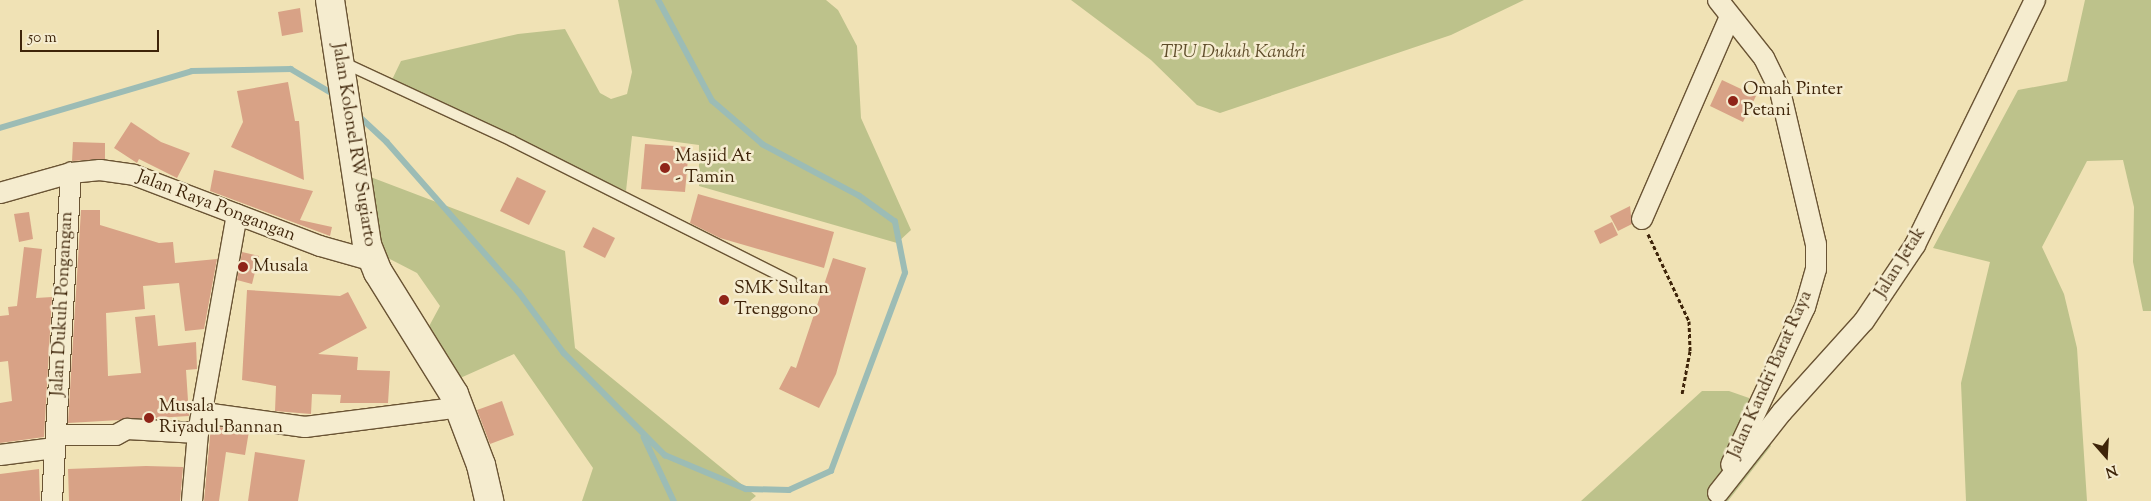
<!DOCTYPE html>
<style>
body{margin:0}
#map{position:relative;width:2151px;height:501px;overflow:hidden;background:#f0e2b5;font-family:"Sorts Mill Goudy",serif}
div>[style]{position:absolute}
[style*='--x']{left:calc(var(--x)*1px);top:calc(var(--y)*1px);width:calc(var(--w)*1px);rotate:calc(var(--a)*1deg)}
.green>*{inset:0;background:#bdc28b}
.stream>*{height:5.5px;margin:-2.75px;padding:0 2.75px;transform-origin:2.75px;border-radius:2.75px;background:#9cbcb5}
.building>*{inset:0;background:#d8a286}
.path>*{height:3px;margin-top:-1.5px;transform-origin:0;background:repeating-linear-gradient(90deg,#3e2409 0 4px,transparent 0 6.5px)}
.roads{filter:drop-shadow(1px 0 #6a5434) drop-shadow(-1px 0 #6a5434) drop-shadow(0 1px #6a5434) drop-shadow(0 -1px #6a5434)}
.lane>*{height:10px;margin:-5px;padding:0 5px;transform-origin:5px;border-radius:5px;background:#f5eccf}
.street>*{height:20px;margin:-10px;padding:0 10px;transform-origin:10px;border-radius:10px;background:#f5eccf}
.secondary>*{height:28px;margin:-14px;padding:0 14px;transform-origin:14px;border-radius:14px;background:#f5eccf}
.dots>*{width:14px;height:14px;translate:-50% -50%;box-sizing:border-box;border:2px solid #f5eccf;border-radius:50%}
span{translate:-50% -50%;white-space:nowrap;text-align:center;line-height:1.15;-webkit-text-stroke:5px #f5eccf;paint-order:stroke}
.park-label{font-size:18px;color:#5e4c2a;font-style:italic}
.poi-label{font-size:18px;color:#3e2409}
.left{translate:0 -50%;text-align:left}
.street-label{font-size:18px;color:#3e2409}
.north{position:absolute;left:2081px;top:431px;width:50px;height:50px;-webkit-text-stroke:4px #f5eccf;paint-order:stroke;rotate:161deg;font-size:14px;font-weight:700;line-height:20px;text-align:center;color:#3e2409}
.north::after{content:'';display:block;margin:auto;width:18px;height:22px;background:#3e2409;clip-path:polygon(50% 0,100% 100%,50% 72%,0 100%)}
.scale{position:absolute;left:20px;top:30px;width:139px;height:22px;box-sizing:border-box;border:2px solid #3e2409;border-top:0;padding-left:6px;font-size:15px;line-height:18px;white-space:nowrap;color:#3e2409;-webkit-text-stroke:4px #f5eccf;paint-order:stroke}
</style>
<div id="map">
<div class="green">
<div style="clip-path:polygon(618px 0,826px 0,838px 10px,857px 46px,861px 118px,911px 230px,897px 243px,699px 186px,699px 145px,632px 136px,626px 191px,390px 84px,401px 61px,518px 34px,565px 29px,600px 93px,611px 99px,627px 94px,632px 72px)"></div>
<div style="clip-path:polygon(1071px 0,1524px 0,1451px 35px,1220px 113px,1197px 105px,1151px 60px)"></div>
<div style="clip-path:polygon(2085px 0,2151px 0,2151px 311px,2143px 311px,2133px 262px,2134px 207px,2123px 160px,2087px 161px,2042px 247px,2064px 294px,2077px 348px,2087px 501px,1966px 501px,1961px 383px,1990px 262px,1933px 248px,2018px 90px,2067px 81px)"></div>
<div style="clip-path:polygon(360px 173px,565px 251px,575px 348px,756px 496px,750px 501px,582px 501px,593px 468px,514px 354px,458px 379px,427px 330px,440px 306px,417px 273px,384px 256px)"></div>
<div style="clip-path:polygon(1702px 391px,1729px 391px,1749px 398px,1756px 428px,1771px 446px,1728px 501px,1581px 501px)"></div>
</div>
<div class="stream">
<div style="--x:357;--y:114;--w:41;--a:43"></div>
<div style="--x:387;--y:142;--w:200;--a:48.7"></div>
<div style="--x:519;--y:292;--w:76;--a:53.6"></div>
<div style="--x:564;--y:353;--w:144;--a:45.3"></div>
<div style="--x:665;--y:455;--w:88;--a:22.8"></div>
<div style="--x:746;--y:489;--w:43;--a:1.3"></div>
<div style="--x:789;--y:490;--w:46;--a:-24.3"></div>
<div style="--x:831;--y:471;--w:211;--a:-69.5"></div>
<div style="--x:905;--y:273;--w:52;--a:-101.1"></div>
<div style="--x:895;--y:222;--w:44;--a:-144.2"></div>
<div style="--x:859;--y:196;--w:109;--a:-152"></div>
<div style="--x:763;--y:145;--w:67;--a:-139.2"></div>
<div style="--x:712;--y:101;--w:115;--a:-118.1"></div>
<div style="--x:0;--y:128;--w:200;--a:-16.5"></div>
<div style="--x:192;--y:71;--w:99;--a:-1.2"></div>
<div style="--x:291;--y:69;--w:51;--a:30.6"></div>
<div style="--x:644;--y:437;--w:71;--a:64.9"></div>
</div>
<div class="building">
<div style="clip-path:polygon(300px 8px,303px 32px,282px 36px,278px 12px)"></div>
<div style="clip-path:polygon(1722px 80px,1756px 96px,1743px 122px,1710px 106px)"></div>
<div style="clip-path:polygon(288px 82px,295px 121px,299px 121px,304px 180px,231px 147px,243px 122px,237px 91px)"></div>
<div style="clip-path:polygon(131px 122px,161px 142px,190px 153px,177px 178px,139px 159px,137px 163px,114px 148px)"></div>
<div style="clip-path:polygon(73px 142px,105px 143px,105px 159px,72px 161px)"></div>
<div style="clip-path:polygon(645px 144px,689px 147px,685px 192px,641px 189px)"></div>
<div style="clip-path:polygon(214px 170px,313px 191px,300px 220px,332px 227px,330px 236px,210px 191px)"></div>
<div style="clip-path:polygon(517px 177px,546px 191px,529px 225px,500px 211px)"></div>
<div style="clip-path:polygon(698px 194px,834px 232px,824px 268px,720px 238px,690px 223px)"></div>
<div style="clip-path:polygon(1630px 206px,1632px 224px,1618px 231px,1610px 216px)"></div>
<div style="clip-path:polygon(81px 210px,100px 210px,100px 225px,159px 243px,173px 242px,175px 263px,217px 259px,204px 329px,185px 331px,179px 283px,143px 286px,145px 309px,106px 313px,108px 376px,141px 373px,135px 317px,155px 315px,158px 346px,196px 342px,197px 369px,186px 370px,189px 416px,68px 423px)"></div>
<div style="clip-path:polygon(29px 212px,33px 239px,19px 242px,14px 214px)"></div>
<div style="clip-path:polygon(1612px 222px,1618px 235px,1600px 244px,1594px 231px)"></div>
<div style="clip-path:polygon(593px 227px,615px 238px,605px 258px,583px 247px)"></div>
<div style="clip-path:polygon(24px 247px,42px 249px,36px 298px,52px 297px,44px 437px,0 443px,0 403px,12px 401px,8px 361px,0 362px,0 316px,9px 315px,8px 307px,17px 306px)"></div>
<div style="clip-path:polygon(242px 252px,259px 256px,252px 284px,237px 280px)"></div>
<div style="clip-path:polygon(833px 258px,866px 268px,836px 374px,819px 408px,779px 389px,791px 366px,796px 368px)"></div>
<div style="clip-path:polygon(247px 290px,340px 296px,348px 292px,367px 328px,318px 354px,358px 357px,357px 370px,390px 371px,388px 403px,340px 403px,341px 395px,312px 394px,311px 414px,275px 411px,276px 386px,242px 380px)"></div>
<div style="clip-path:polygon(502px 401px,514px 435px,490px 444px,477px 410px)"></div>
<div style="clip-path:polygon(211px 426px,249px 431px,245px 455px,226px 452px,219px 501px,204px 501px)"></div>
<div style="clip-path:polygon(255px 452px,305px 460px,298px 501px,248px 501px)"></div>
<div style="clip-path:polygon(146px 466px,183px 467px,180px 501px,69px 501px,68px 469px)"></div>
<div style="clip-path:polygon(39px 469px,40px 501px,0 501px,0 474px)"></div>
</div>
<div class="path">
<div style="--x:1648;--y:234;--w:96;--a:64.8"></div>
<div style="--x:1689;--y:321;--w:30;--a:88"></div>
<div style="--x:1690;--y:351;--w:44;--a:100.5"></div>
</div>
<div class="roads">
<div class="lane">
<div style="--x:342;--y:62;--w:187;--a:24.9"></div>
<div style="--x:512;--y:141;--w:313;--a:26.7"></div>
</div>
<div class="street">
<div style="--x:1718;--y:0;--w:74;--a:51.6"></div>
<div style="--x:1764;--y:58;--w:37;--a:64"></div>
<div style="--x:1780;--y:91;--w:157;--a:76.8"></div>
<div style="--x:1816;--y:244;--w:25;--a:90"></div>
<div style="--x:1816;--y:269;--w:40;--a:106"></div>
<div style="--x:1805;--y:307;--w:174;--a:115.1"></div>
<div style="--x:0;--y:193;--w:74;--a:-15.7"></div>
<div style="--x:71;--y:173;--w:29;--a:-6"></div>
<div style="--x:100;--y:170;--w:34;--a:8"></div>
<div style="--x:134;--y:175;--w:199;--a:20.9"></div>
<div style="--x:320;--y:246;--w:55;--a:15.8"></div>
<div style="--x:1642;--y:219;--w:220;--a:-66.5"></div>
<div style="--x:204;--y:413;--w:102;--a:7.9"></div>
<div style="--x:305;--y:427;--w:157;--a:-7.3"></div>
<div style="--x:57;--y:435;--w:59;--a:0"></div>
<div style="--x:116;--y:435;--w:13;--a:-29"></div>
<div style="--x:127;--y:429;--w:71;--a:3.2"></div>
<div style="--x:0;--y:455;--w:55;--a:-7.3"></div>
<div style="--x:1718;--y:493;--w:103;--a:-51.7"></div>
<div style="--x:1782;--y:412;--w:122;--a:-48"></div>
<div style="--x:1864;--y:321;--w:92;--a:-56.1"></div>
<div style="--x:1915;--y:245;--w:273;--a:-63.9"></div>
<div style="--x:52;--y:501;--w:329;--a:-86.7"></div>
<div style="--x:192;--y:501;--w:68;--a:-85"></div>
<div style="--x:198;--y:433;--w:222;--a:-79.9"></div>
</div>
<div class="secondary">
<div style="--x:330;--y:0;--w:248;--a:81.4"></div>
<div style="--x:367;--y:245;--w:29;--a:68"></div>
<div style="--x:378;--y:272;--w:144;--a:58.1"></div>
<div style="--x:454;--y:394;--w:76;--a:69.2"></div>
<div style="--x:481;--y:465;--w:37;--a:77"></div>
</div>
</div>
<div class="dots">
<div style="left:1733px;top:101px;background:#8f2418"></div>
<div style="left:665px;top:168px;background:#8f2418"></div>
<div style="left:243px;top:267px;background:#8f2418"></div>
<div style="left:724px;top:300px;background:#8f2418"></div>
<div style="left:149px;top:418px;background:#8f2418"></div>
</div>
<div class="park-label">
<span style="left:1233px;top:53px">TPU Dukuh Kandri</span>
</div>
<div class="poi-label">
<span class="left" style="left:1743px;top:101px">Omah Pinter<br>Petani</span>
<span class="left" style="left:675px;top:168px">Masjid At<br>- Tamin</span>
<span class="left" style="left:253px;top:267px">Musala</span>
<span class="left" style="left:734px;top:300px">SMK Sultan<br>Trenggono</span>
<span class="left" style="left:159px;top:418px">Musala<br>Riyadul Bannan</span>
</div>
<div class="street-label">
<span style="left:353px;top:145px;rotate:81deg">Jalan Kolonel RW Sugiarto</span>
<span style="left:216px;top:207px;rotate:21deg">Jalan Raya Pongangan</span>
<span style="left:1901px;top:263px;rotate:-58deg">Jalan Jetak</span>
<span style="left:63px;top:304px;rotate:-87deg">Jalan Dukuh Pongangan</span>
<span style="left:1771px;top:375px;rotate:-66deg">Jalan Kandri Barat Raya</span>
</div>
<div class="north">N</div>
<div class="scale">50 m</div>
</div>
